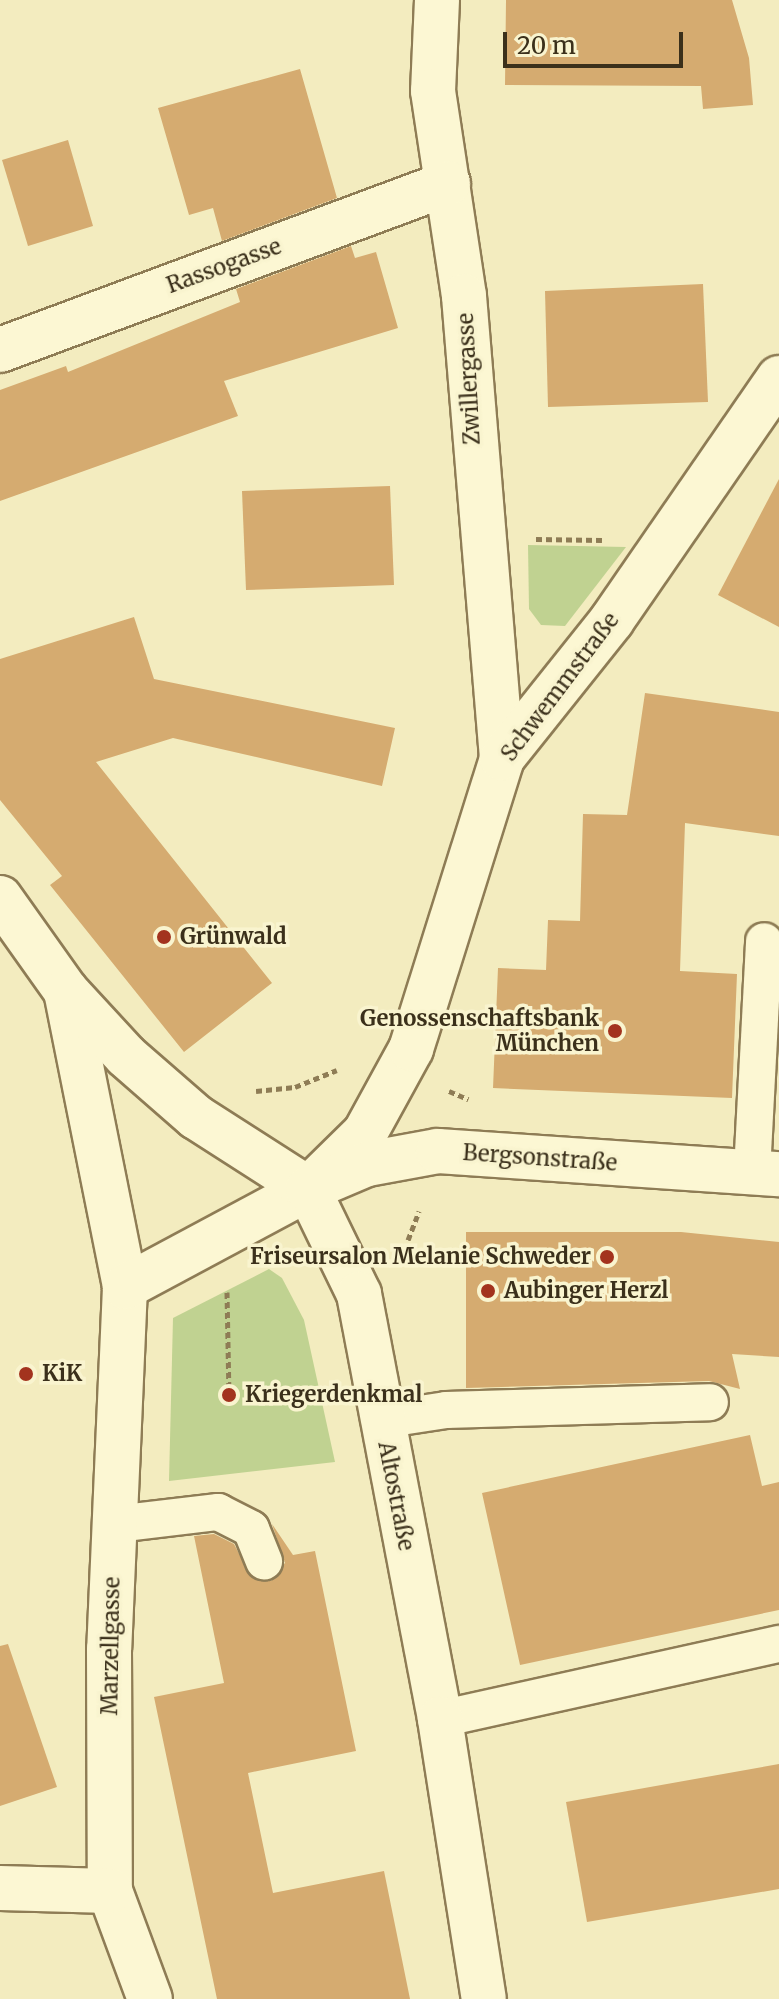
<!DOCTYPE html>
<meta charset="utf-8">
<style>
body{margin:0}
#map{position:relative;width:779px;height:1999px;overflow:hidden;background:#f3ecbf;font-family:Merriweather,serif}
div>[style]{position:absolute}
[style*='--x']{left:calc(var(--x)*1px);top:calc(var(--y)*1px);width:calc(var(--w)*1px);rotate:calc(var(--a)*1deg)}
.green>*{inset:0;background:#c0d291}
.building>*{inset:0;background:#d5ab70}
.path>*{height:5px;margin-top:-2.5px;transform-origin:0;background:repeating-linear-gradient(90deg,#8e7c55 0 6px,transparent 0 10px)}
.roads{filter:drop-shadow(2px 0 #8e7c55) drop-shadow(-2px 0 #8e7c55) drop-shadow(0 2px #8e7c55) drop-shadow(0 -2px #8e7c55)}
.lane>*{height:36px;margin:-18px;padding:0 18px;transform-origin:18px;border-radius:18px;background:#fcf7d3}
.street>*{height:44px;margin:-22px;padding:0 22px;transform-origin:22px;border-radius:22px;background:#fcf7d3}
.secondary>*{height:44px;margin:-22px;padding:0 22px;transform-origin:22px;border-radius:22px;background:#fcf7d3}
.dots>*{width:22px;height:22px;translate:-50% -50%;box-sizing:border-box;border:4px solid #f9f4cf;border-radius:50%}
span{translate:-50% -50%;white-space:nowrap;text-align:center;line-height:1.15;-webkit-text-stroke:7px #f9f4cf;paint-order:stroke}
.street-label{font-size:22px;color:#3b301b}
.poi-label{font-size:22px;color:#3b301b;font-weight:700}
.left{translate:0 -50%;text-align:left}
.right{translate:-100% -50%;text-align:right}
.scale{position:absolute;left:503px;top:32px;width:180px;height:36px;box-sizing:border-box;border:4px solid #3b301b;border-top:0;padding-left:10px;font-size:24px;line-height:28px;white-space:nowrap;color:#3b301b;-webkit-text-stroke:6px #f9f4cf;paint-order:stroke}
</style>
<div id="map">
<div class="green">
<div style="clip-path:polygon(528px 545px,626px 547px,565px 626px,541px 625px,529px 609px)"></div>
<div style="clip-path:polygon(269px 1269px,282px 1278px,304px 1320px,335px 1462px,169px 1481px,173px 1318px)"></div>
</div>
<div class="building">
<div style="clip-path:polygon(506px 0,732px 0,749px 58px,753px 105px,703px 109px,701px 86px,505px 85px)"></div>
<div style="clip-path:polygon(300px 69px,337px 198px,222px 241px,213px 208px,189px 215px,158px 108px)"></div>
<div style="clip-path:polygon(68px 140px,93px 226px,28px 246px,2px 160px)"></div>
<div style="clip-path:polygon(351px 246px,355px 258px,376px 252px,398px 328px,224px 381px,238px 416px,0 501px,0 390px,66px 366px,68px 372px,240px 302px,236px 289px)"></div>
<div style="clip-path:polygon(703px 284px,708px 402px,548px 407px,545px 291px)"></div>
<div style="clip-path:polygon(779px 479px,779px 627px,718px 595px)"></div>
<div style="clip-path:polygon(390px 486px,394px 585px,246px 590px,242px 491px)"></div>
<div style="clip-path:polygon(134px 617px,154px 679px,395px 728px,382px 786px,173px 738px,96px 762px,272px 983px,184px 1052px,50px 885px,62px 876px,0 800px,0 659px)"></div>
<div style="clip-path:polygon(645px 693px,779px 712px,779px 836px,685px 823px,680px 971px,737px 974px,732px 1098px,493px 1088px,498px 968px,546px 970px,548px 920px,580px 921px,583px 814px,627px 815px)"></div>
<div style="clip-path:polygon(466px 1232px,681px 1232px,779px 1242px,779px 1357px,732px 1354px,740px 1389px,709px 1381px,466px 1388px)"></div>
<div style="clip-path:polygon(750px 1435px,762px 1486px,779px 1482px,779px 1610px,520px 1665px,482px 1493px)"></div>
<div style="clip-path:polygon(272px 1524px,293px 1555px,315px 1551px,356px 1751px,248px 1773px,273px 1893px,384px 1871px,410px 1999px,217px 1999px,154px 1697px,224px 1683px,194px 1536px,214px 1534px,234px 1544px,251px 1577px,271px 1581px,285px 1563px)"></div>
<div style="clip-path:polygon(8px 1644px,57px 1787px,0 1806px,0 1646px)"></div>
<div style="clip-path:polygon(779px 1764px,779px 1889px,587px 1922px,566px 1802px)"></div>
</div>
<div class="path">
<div style="--x:536;--y:539;--w:66;--a:0.9"></div>
<div style="--x:256;--y:1091;--w:39;--a:-6"></div>
<div style="--x:295;--y:1087;--w:45;--a:-22"></div>
<div style="--x:449;--y:1091;--w:21;--a:23"></div>
<div style="--x:408;--y:1240;--w:31;--a:-69"></div>
<div style="--x:227;--y:1292;--w:103;--a:88.9"></div>
</div>
<div class="roads">
<div class="lane">
<div style="--x:752;--y:1172;--w:231;--a:-87"></div>
<div style="--x:381;--y:1420;--w:66;--a:-8.7"></div>
<div style="--x:446;--y:1410;--w:264;--a:-1.7"></div>
<div style="--x:116;--y:1524;--w:103;--a:-6.7"></div>
<div style="--x:218;--y:1512;--w:37;--a:27"></div>
<div style="--x:251;--y:1529;--w:35;--a:68"></div>
<div style="--x:440;--y:1719;--w:347;--a:-12.5"></div>
</div>
<div class="street">
<div style="--x:437;--y:0;--w:91;--a:92.5"></div>
<div style="--x:433;--y:91;--w:207;--a:81.4"></div>
<div style="--x:464;--y:296;--w:464;--a:85.3"></div>
<div style="--x:0;--y:350;--w:478;--a:-20.4"></div>
<div style="--x:66;--y:991;--w:302;--a:78.7"></div>
<div style="--x:125;--y:1287;--w:362;--a:92.5"></div>
<div style="--x:109;--y:1649;--w:242;--a:89.8"></div>
<div style="--x:110;--y:1891;--w:115;--a:69.7"></div>
<div style="--x:125;--y:1287;--w:208;--a:-28.2"></div>
<div style="--x:308;--y:1189;--w:80;--a:-44.5"></div>
<div style="--x:365;--y:1133;--w:96;--a:-61.3"></div>
<div style="--x:411;--y:1049;--w:305;--a:-72.6"></div>
<div style="--x:502;--y:758;--w:176;--a:-51.4"></div>
<div style="--x:612;--y:620;--w:294;--a:-55.4"></div>
<div style="--x:0;--y:1888;--w:110;--a:1.6"></div>
</div>
<div class="secondary">
<div style="--x:0;--y:898;--w:114;--a:54.6"></div>
<div style="--x:66;--y:991;--w:88;--a:47.3"></div>
<div style="--x:126;--y:1056;--w:93;--a:41.1"></div>
<div style="--x:196;--y:1117;--w:133;--a:32.7"></div>
<div style="--x:308;--y:1189;--w:117;--a:64.1"></div>
<div style="--x:359;--y:1294;--w:433;--a:79.2"></div>
<div style="--x:440;--y:1719;--w:283;--a:81.1"></div>
<div style="--x:308;--y:1189;--w:64;--a:-23"></div>
<div style="--x:367;--y:1164;--w:72;--a:-10.4"></div>
<div style="--x:438;--y:1151;--w:342;--a:3.9"></div>
</div>
</div>
<div class="dots">
<div style="left:164px;top:937px;background:#a3331e"></div>
<div style="left:615px;top:1031px;background:#a3331e"></div>
<div style="left:607px;top:1257px;background:#a3331e"></div>
<div style="left:488px;top:1291px;background:#a3331e"></div>
<div style="left:26px;top:1374px;background:#a3331e"></div>
<div style="left:229px;top:1395px;background:#a3331e"></div>
</div>
<div class="street-label">
<span style="left:224px;top:266px;rotate:-20deg">Rassogasse</span>
<span style="left:469px;top:379px;rotate:-93deg">Zwillergasse</span>
<span style="left:560px;top:687px;rotate:-53deg">Schwemmstraße</span>
<span style="left:540px;top:1158px;rotate:4deg">Bergsonstraße</span>
<span style="left:396px;top:1496px;rotate:79deg">Altostraße</span>
<span style="left:111px;top:1646px;rotate:-89deg">Marzellgasse</span>
</div>
<div class="poi-label">
<span class="left" style="left:180px;top:937px">Grünwald</span>
<span class="right" style="left:599px;top:1031px">Genossenschaftsbank<br>München</span>
<span class="right" style="left:591px;top:1257px">Friseursalon Melanie Schweder</span>
<span class="left" style="left:504px;top:1291px">Aubinger Herzl</span>
<span class="left" style="left:42px;top:1374px">KiK</span>
<span class="left" style="left:245px;top:1395px">Kriegerdenkmal</span>
</div>
<div class="scale">20 m</div>
</div>
